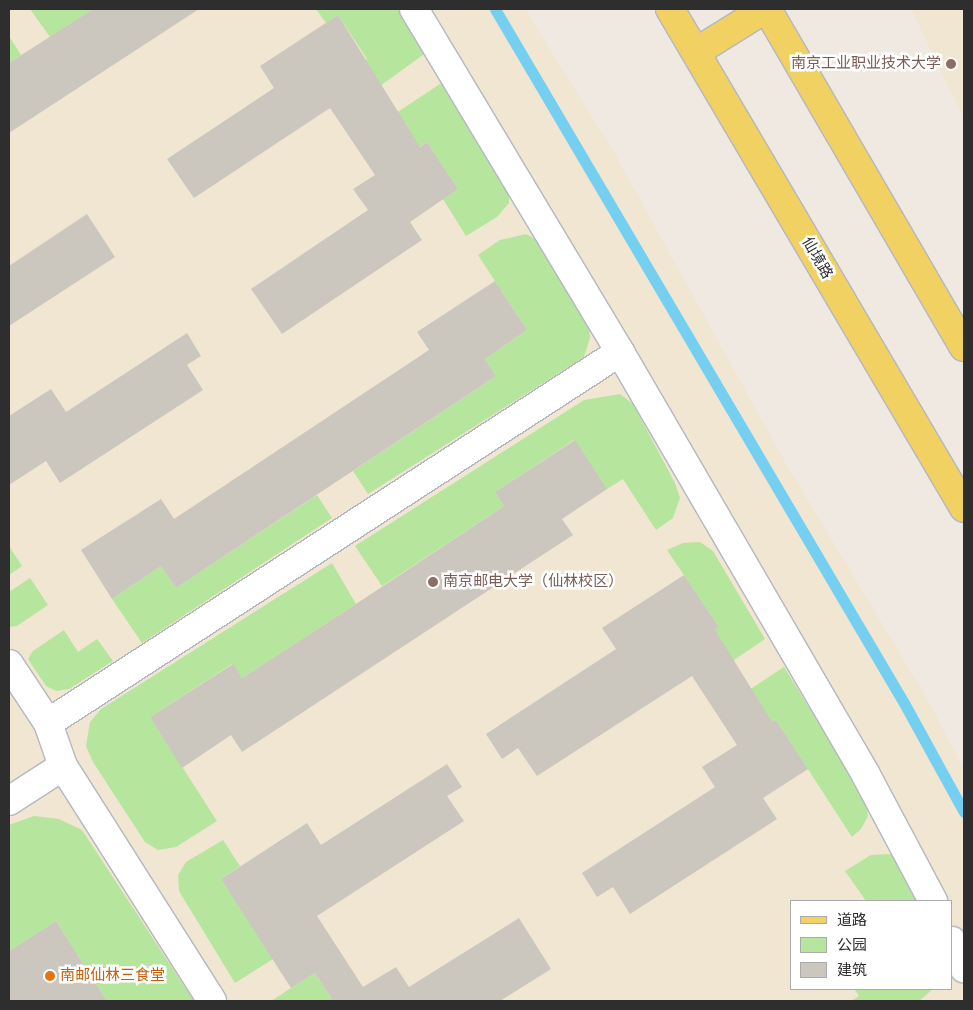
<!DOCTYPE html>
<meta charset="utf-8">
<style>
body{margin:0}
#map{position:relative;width:973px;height:1010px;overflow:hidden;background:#efe9e1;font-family:"Source Sans 3","Noto Sans SC",sans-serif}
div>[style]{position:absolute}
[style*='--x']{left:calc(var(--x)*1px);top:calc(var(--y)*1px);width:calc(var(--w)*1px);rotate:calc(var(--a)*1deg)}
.education>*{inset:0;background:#f0e6d1}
.green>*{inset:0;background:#b6e59e}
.stream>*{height:11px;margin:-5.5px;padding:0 5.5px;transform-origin:5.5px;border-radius:5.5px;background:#75cff0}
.building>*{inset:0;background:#cbc7bf}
.roads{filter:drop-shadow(1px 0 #b4b7c1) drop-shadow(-1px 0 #b4b7c1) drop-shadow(0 1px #b4b7c1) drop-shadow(0 -1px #b4b7c1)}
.minor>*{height:28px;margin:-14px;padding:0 14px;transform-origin:14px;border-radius:14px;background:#fff}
.major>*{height:28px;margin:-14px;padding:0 14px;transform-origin:14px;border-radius:14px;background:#f2d163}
.dots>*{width:14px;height:14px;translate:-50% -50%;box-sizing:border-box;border:2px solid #fff;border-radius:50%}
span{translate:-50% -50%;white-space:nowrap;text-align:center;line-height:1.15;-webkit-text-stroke:5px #fff;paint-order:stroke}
.education-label{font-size:15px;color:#785e54}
.right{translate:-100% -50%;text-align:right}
.left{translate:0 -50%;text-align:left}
.street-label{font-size:15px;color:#2e2e2e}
.food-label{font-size:15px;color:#c56008}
.frame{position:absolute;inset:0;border:10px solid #2e2e2e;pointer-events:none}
.legend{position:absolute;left:790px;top:900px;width:162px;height:90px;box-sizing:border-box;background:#fff;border:1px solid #ababab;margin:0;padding:6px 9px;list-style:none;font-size:15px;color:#2e2e2e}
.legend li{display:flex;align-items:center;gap:10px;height:25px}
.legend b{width:25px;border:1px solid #ababab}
</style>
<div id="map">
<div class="education">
<div style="clip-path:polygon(evenodd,9px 9px,525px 9px,614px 152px,785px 462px,929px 702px,964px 770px,964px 1001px,9px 1001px,9px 9px,792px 901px,952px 901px,952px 989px,792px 989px,792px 901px)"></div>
<div style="clip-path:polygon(911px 9px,964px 9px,964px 119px)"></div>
</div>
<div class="green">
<div style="clip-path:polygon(30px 9px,93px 9px,50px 37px)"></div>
<div style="clip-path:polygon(316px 9px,402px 9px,427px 52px,380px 86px,343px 75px,367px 59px,338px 15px,326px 23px)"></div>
<div style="clip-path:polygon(9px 36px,21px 55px,9px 63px)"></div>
<div style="clip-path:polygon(446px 80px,509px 181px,509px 203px,497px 217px,466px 236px,443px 199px,458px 189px,427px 142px,398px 161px,375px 127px)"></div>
<div style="clip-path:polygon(526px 234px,544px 244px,588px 315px,590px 338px,584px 357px,368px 494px,353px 471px,496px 376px,485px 359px,527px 330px,478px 255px,500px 240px)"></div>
<div style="clip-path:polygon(620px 394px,633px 404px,675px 483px,680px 498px,673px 518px,656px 530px,623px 479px,607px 489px,574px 440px,495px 492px,504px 506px,382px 586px,355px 546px,584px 400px)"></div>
<div style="clip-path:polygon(317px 495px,332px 518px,142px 643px,112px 599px,161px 566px,176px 588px)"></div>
<div style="clip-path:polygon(700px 542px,713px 551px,765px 639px,719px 670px,699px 640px,719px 627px,667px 550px,683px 543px)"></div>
<div style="clip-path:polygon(9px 546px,22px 566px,9px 575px)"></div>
<div style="clip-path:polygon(332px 563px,356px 604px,242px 678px,232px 664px,150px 717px,217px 821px,176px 847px,158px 850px,145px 842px,93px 762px,86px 746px,90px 722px,101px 709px)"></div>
<div style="clip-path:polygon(30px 578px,48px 605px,17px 626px,9px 627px,9px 592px)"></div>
<div style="clip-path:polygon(64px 630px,78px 652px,97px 639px,113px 661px,69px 689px,56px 691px,46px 686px,28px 659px,33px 651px)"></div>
<div style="clip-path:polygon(784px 667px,866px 800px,868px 816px,861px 829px,852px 837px,776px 720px,759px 730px,737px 698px)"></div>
<div style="clip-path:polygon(34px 816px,59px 819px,82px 830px,194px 1001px,107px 1001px,56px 921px,9px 951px,9px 825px)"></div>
<div style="clip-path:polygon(223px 840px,240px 866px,221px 879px,251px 924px,298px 943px,235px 983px,179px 891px,178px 875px,186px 862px)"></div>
<div style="clip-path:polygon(890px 854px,904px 866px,920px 901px,866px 901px,845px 871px,871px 855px)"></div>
<div style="clip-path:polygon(315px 973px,333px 1001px,271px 1001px,291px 988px)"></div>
<div style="clip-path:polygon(854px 989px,933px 989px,919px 1001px,851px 1001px,859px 996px)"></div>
</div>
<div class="stream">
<div style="--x:495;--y:9;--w:806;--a:59.49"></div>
<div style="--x:904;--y:703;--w:124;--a:61.2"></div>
</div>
<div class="building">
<div style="clip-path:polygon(93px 9px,199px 9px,9px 133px,9px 63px)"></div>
<div style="clip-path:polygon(338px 15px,420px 147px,427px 142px,458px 189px,410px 222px,422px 240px,282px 334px,251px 289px,368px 210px,353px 189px,375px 175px,330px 108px,194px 198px,167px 159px,274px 88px,260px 66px)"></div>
<div style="clip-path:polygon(87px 214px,115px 257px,9px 326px,9px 266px)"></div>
<div style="clip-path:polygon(495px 281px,527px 330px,485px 359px,496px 376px,176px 588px,161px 566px,112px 599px,81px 550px,161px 499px,174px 519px,429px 350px,417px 332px)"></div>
<div style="clip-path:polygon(187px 333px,201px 356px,187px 365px,203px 390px,60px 483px,46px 461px,9px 485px,9px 416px,51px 389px,66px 412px)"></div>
<div style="clip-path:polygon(575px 440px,607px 489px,562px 519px,573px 535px,242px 752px,231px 735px,182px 768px,150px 717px,233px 664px,242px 678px,356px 604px,504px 506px,495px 492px)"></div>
<div style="clip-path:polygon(684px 575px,719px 627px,715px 630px,772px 722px,776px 720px,808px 769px,763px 798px,777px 819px,630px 914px,613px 887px,597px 897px,582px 873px,715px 787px,702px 767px,737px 745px,692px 676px,537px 776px,518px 748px,502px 759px,486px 734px,616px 649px,602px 628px)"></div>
<div style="clip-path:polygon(447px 764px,462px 787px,447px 796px,464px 821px,317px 916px,363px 987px,396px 967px,409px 987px,519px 918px,551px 969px,500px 1001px,333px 1001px,315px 973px,291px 988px,221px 879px,307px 823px,321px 845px)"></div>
<div style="clip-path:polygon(56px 921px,107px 1001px,9px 1001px,9px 951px)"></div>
</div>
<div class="roads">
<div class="minor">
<div style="--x:414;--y:9;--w:400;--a:59"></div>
<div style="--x:620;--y:352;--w:489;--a:59.8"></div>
<div style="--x:866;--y:775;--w:143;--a:62"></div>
<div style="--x:9;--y:664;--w:71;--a:56.5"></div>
<div style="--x:48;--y:723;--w:46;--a:70.8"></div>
<div style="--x:63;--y:766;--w:278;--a:57.6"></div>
<div style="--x:48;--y:723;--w:682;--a:-32.97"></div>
<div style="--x:9;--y:801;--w:64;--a:-32.9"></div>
<div style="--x:952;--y:941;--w:30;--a:66"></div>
</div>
<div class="major">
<div style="--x:670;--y:9;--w:579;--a:59.49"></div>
<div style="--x:767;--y:9;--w:391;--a:59.8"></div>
<div style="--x:696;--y:52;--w:81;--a:-31.9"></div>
</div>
</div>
<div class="dots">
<div style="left:951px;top:64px;background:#8d6e63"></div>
<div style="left:433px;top:582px;background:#8d6e63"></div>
<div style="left:50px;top:976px;background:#e8710a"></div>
</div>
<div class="education-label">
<span class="right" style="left:941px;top:64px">南京工业职业技术大学</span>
<span class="left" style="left:443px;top:582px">南京邮电大学（仙林校区）</span>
</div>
<div class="street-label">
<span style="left:817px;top:258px;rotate:60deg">仙境路</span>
</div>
<div class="food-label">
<span class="left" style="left:60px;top:976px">南邮仙林三食堂</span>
</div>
<div class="frame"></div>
<ul class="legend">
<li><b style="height:6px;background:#f2d163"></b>道路</li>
<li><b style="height:14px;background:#b6e59e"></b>公园</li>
<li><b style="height:14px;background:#cbc7bf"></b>建筑</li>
</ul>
</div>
